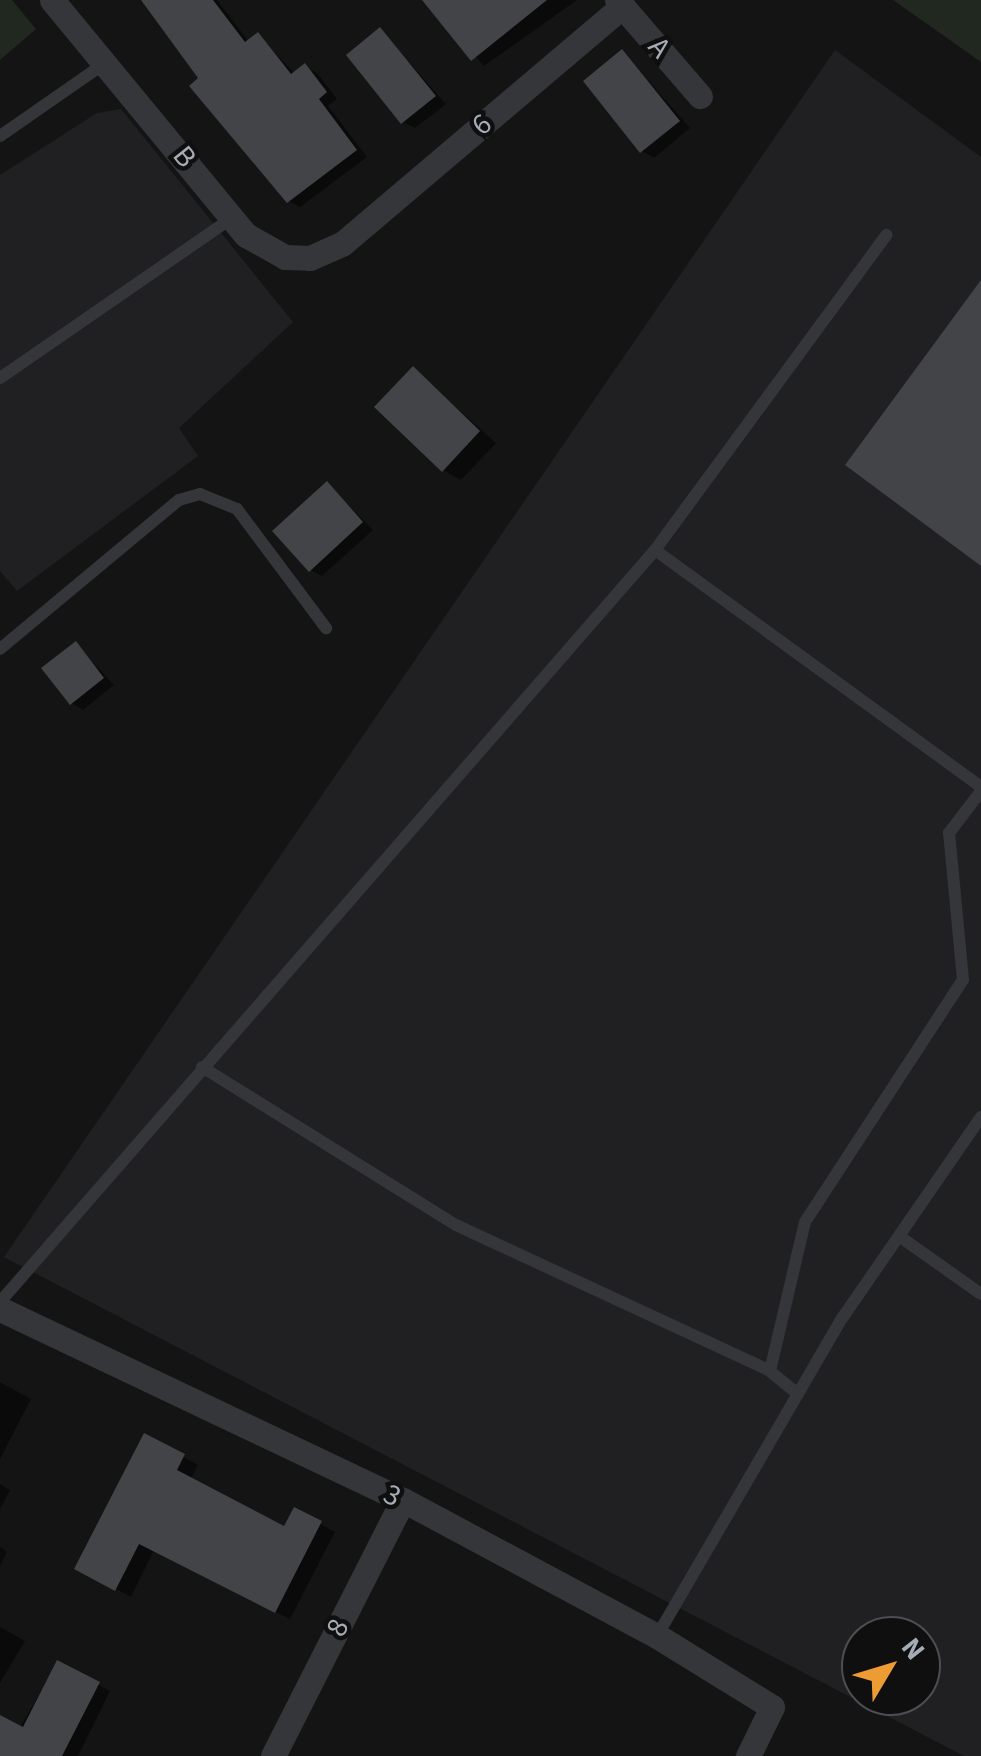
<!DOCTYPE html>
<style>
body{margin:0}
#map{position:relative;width:981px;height:1756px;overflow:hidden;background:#141415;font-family:"Source Sans 3",sans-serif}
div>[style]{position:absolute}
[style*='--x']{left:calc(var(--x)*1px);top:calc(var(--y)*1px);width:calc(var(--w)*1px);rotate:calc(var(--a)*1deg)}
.built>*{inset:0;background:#202022}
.green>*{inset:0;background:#202820}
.shadow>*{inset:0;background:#0007}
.building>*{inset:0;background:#434448}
.service>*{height:12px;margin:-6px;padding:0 6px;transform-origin:6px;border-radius:6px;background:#35363a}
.minor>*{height:25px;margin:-12.5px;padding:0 12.5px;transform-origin:12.5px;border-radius:12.5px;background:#35363a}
span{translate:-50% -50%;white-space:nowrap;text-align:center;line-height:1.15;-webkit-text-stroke:9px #0f0f10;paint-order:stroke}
.street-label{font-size:30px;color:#a6acb5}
.north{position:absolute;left:841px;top:1616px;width:100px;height:100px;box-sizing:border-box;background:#0f0f10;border:2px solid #4b4e52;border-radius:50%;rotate:52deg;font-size:28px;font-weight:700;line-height:40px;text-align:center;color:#a6acb5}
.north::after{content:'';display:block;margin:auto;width:35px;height:45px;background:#ed9c34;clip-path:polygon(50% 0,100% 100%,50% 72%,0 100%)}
</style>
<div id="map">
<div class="built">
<div style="clip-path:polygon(evenodd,835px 50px,981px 157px,981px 1756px,964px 1756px,4px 1257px,835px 50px,861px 1636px,921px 1636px,921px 1696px,861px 1696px,861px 1636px)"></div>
<div style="clip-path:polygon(121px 109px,293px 322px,179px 428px,198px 456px,17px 591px,0 571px,0 175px,97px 113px)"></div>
</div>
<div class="green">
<div style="clip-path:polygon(0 0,12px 0,36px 29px,0 60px)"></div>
<div style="clip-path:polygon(893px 0,981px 0,981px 62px)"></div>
</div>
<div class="shadow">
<div style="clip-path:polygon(142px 0,217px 0,249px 42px,258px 35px,295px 74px,305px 66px,317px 73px,337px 99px,328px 106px,367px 157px,300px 207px,289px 201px)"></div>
<div style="clip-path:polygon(425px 0,577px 0,484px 66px)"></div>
<div style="clip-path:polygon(380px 30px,446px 104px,415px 128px,403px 122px)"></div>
<div style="clip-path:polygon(623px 52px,690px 128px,654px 158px,642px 151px)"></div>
<div style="clip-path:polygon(413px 369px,496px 443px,461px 480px,443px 470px)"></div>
<div style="clip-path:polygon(327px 484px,373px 530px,322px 576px,311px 570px)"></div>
<div style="clip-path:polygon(76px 644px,114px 685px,83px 710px,71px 703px)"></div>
<div style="clip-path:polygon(0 1382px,31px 1399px,0 1459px)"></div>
<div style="clip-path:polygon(145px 1436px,198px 1465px,190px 1480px,285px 1530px,295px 1510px,335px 1532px,290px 1619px,154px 1550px,131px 1597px,78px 1568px)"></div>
<div style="clip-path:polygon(0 1484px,10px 1490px,0 1509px)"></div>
<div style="clip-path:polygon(0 1547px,7px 1552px,0 1566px)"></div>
<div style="clip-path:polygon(0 1627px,25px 1641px,0 1683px)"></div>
<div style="clip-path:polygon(58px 1663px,110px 1691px,78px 1756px,3px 1756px)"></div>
</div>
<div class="building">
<div style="clip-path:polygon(141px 0,213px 0,245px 42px,258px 32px,291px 74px,305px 63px,327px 92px,319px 99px,357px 150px,287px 203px,189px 86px,198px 78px)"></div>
<div style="clip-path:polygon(422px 0,547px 0,471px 61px)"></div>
<div style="clip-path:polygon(380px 27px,436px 96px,401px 124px,346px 55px)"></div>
<div style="clip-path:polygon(622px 49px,680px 121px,640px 153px,583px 81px)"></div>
<div style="clip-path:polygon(981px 280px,981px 566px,845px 465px)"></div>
<div style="clip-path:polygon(413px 366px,480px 431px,442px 472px,374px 407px)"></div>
<div style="clip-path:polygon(327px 481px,363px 522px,309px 572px,272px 531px)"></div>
<div style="clip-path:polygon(76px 641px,104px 678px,70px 705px,41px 668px)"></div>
<div style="clip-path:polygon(144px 1433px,185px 1454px,177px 1470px,284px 1526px,294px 1507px,322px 1521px,275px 1613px,139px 1544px,115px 1591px,74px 1569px)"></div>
<div style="clip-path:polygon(57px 1660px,100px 1682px,62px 1756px,0 1756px,0 1715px,23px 1727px)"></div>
</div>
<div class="service">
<div style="--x:0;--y:136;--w:128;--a:-34.8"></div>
<div style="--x:0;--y:378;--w:283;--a:-34.6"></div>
<div style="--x:655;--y:550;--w:403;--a:36"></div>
<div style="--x:0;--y:649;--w:233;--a:-39.8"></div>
<div style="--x:179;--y:500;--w:22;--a:-16"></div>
<div style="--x:200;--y:494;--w:40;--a:22"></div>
<div style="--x:237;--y:509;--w:149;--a:53.2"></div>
<div style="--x:202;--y:1067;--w:299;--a:31.9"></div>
<div style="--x:456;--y:1225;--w:346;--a:24.9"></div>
<div style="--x:899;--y:1236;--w:100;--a:35.3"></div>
<div style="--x:0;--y:1302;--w:997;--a:-48.94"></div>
<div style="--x:655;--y:550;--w:391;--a:-53.7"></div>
<div style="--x:798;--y:1394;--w:36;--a:-141"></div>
<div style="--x:770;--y:1371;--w:153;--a:-76.8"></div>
<div style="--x:805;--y:1222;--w:289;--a:-56.9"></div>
<div style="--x:963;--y:980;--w:148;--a:-95.4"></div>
<div style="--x:949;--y:833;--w:53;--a:-52.7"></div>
<div style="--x:657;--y:1636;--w:369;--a:-59.8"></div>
<div style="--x:843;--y:1317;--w:243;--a:-55.4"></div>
</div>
<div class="minor">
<div style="--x:52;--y:0;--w:305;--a:50.5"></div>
<div style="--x:246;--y:235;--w:45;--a:29.4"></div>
<div style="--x:285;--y:257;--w:25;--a:2"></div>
<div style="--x:310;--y:258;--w:35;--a:-24"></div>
<div style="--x:342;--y:244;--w:368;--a:-40.3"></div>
<div style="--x:617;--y:0;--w:127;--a:49.2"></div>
<div style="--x:0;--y:1309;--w:446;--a:25.4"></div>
<div style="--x:403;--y:1500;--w:288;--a:28.2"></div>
<div style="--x:657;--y:1636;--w:135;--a:31.7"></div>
<div style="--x:772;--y:1707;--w:55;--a:116.1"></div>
<div style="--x:273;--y:1756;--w:287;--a:-63.1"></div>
</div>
<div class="street-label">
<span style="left:659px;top:48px;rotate:49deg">A</span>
<span style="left:482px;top:125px;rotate:-40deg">6</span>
<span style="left:184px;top:157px;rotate:51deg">B</span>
<span style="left:392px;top:1496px;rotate:26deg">3</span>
<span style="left:338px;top:1628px;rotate:-63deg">8</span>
</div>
<div class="north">N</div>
</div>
